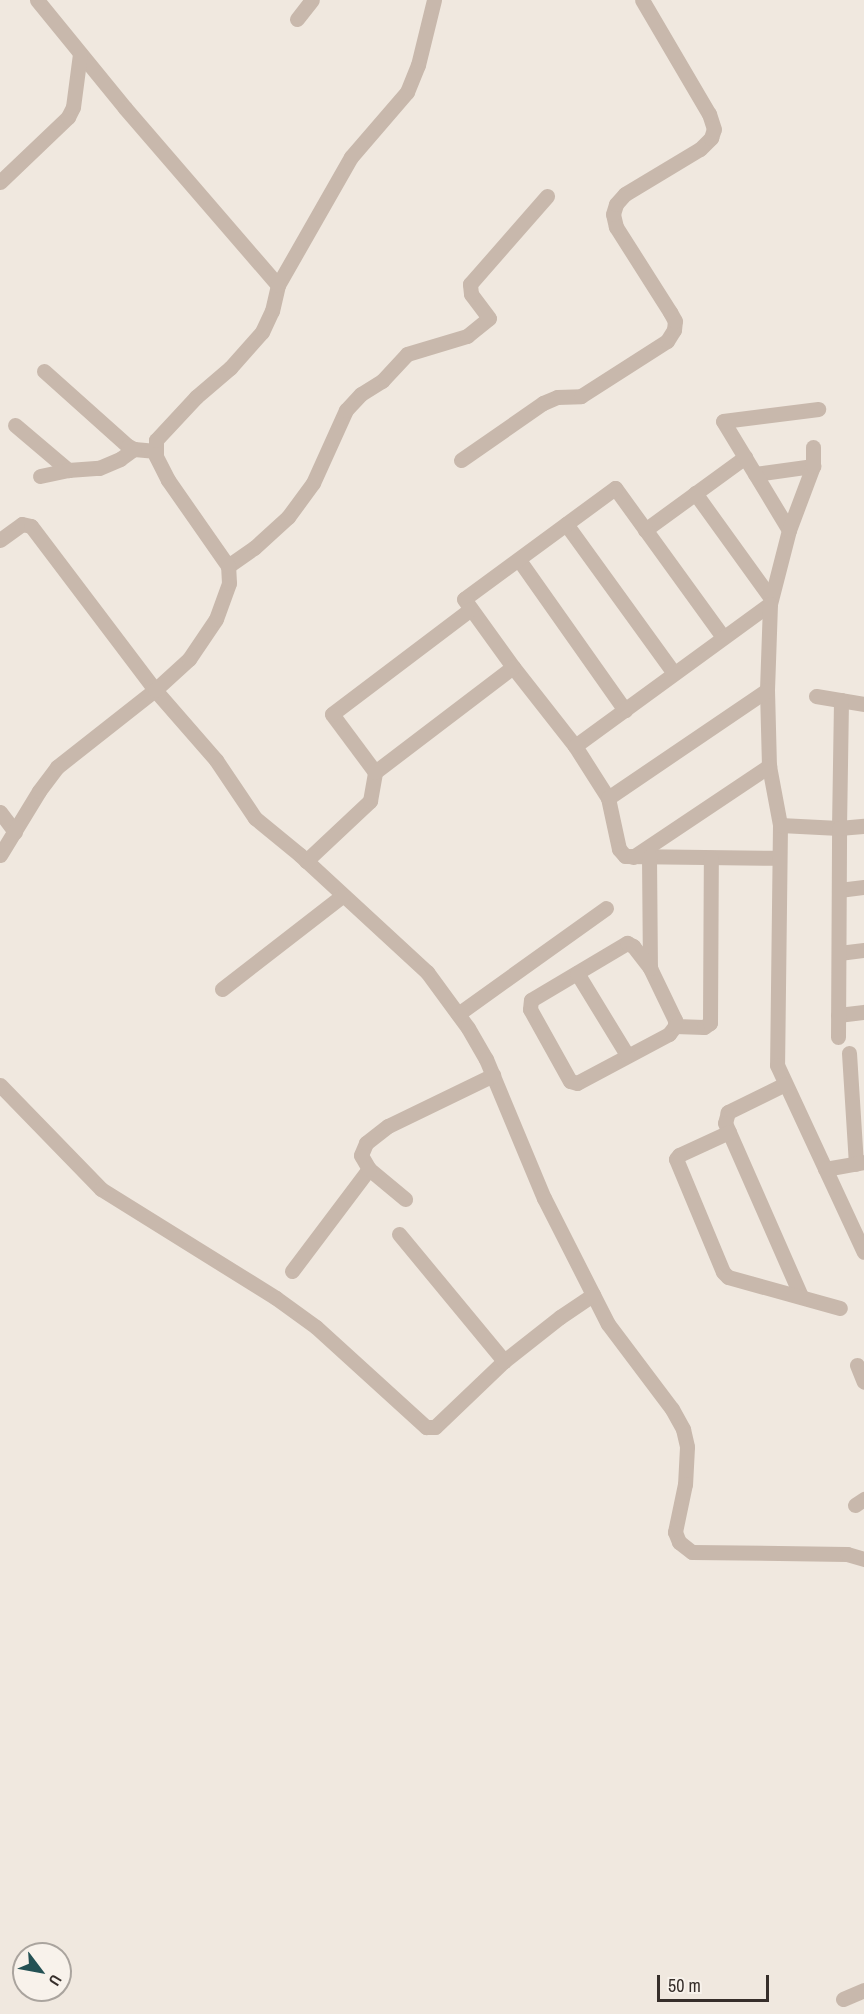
<!DOCTYPE html>
<style>
body{margin:0}
#map{position:relative;width:864px;height:2014px;overflow:hidden;background:#f0e8df;font-family:"Archivo Narrow",sans-serif}
div>[style]{position:absolute}
[style*='--x']{left:calc(var(--x)*1px);top:calc(var(--y)*1px);width:calc(var(--w)*1px);rotate:calc(var(--a)*1deg)}
.minor>*{height:15px;margin:-7.5px;padding:0 7.5px;transform-origin:7.5px;border-radius:7.5px;background:#c8b8ac}
span{translate:-50% -50%;white-space:nowrap;text-align:center;line-height:1.15;-webkit-text-stroke:4.5px #f8f2eb;paint-order:stroke}
.north{position:absolute;left:12px;top:1942px;width:60px;height:60px;box-sizing:border-box;background:#f8f2eb;border:2px solid #aaa49e;border-radius:50%;rotate:122deg;font-size:16px;font-weight:700;line-height:24px;text-align:center;color:#362e2a}
.north::after{content:'';display:block;margin:auto;width:21px;height:27px;background:#245154;clip-path:polygon(50% 0,100% 100%,50% 72%,0 100%)}
.scale{position:absolute;left:657px;top:1975px;width:112px;height:27px;box-sizing:border-box;border:3px solid #362e2a;border-top:0;padding-left:8px;font-size:18px;line-height:21px;white-space:nowrap;color:#362e2a;-webkit-text-stroke:4px #f8f2eb;paint-order:stroke}
</style>
<div id="map">
<div class="minor">
<div style="--x:37;--y:0;--w:139;--a:50.8"></div>
<div style="--x:125;--y:108;--w:234;--a:49.2"></div>
<div style="--x:297;--y:19;--w:24;--a:-52"></div>
<div style="--x:0;--y:182;--w:94;--a:-43.7"></div>
<div style="--x:68;--y:117;--w:11;--a:-63"></div>
<div style="--x:73;--y:107;--w:53;--a:-82.5"></div>
<div style="--x:44;--y:371;--w:113;--a:41.8"></div>
<div style="--x:128;--y:446;--w:7;--a:27"></div>
<div style="--x:134;--y:449;--w:22;--a:5"></div>
<div style="--x:15;--y:425;--w:70;--a:40.3"></div>
<div style="--x:68;--y:470;--w:31;--a:-4"></div>
<div style="--x:99;--y:468;--w:23;--a:-23"></div>
<div style="--x:120;--y:459;--w:17;--a:-36"></div>
<div style="--x:461;--y:460;--w:100;--a:-34.8"></div>
<div style="--x:543;--y:403;--w:15;--a:-23"></div>
<div style="--x:557;--y:397;--w:24;--a:-2"></div>
<div style="--x:581;--y:396;--w:102;--a:-32.6"></div>
<div style="--x:667;--y:341;--w:13;--a:-58"></div>
<div style="--x:674;--y:330;--w:9;--a:-84"></div>
<div style="--x:675;--y:321;--w:10;--a:-119"></div>
<div style="--x:670;--y:312;--w:101;--a:-122.4"></div>
<div style="--x:616;--y:227;--w:13;--a:-103"></div>
<div style="--x:613;--y:214;--w:10;--a:-73"></div>
<div style="--x:616;--y:204;--w:13;--a:-48"></div>
<div style="--x:625;--y:194;--w:87;--a:-31"></div>
<div style="--x:700;--y:149;--w:16;--a:-45"></div>
<div style="--x:711;--y:138;--w:9;--a:-72"></div>
<div style="--x:714;--y:129;--w:16;--a:-108"></div>
<div style="--x:709;--y:114;--w:132;--a:-120.4"></div>
<div style="--x:755;--y:474;--w:59;--a:-7.9"></div>
<div style="--x:40;--y:476;--w:29;--a:-12"></div>
<div style="--x:695;--y:493;--w:128;--a:54.2"></div>
<div style="--x:566;--y:524;--w:184;--a:54.1"></div>
<div style="--x:645;--y:530;--w:124;--a:-36.1"></div>
<div style="--x:789;--y:530;--w:127;--a:-121.2"></div>
<div style="--x:723;--y:421;--w:96;--a:-7.2"></div>
<div style="--x:0;--y:540;--w:27;--a:-36"></div>
<div style="--x:22;--y:524;--w:9;--a:13"></div>
<div style="--x:31;--y:526;--w:206;--a:52.9"></div>
<div style="--x:155;--y:690;--w:93;--a:48.9"></div>
<div style="--x:216;--y:760;--w:70;--a:56.1"></div>
<div style="--x:255;--y:818;--w:58;--a:39.4"></div>
<div style="--x:300;--y:855;--w:173;--a:42.7"></div>
<div style="--x:427;--y:972;--w:69;--a:53.8"></div>
<div style="--x:468;--y:1028;--w:36;--a:60"></div>
<div style="--x:486;--y:1059;--w:151;--a:67.4"></div>
<div style="--x:544;--y:1198;--w:141;--a:63.1"></div>
<div style="--x:608;--y:1324;--w:106;--a:53"></div>
<div style="--x:672;--y:1409;--w:23;--a:61"></div>
<div style="--x:683;--y:1429;--w:18;--a:77"></div>
<div style="--x:687;--y:1447;--w:37;--a:93"></div>
<div style="--x:685;--y:1484;--w:49;--a:101.8"></div>
<div style="--x:675;--y:1532;--w:11;--a:68"></div>
<div style="--x:679;--y:1542;--w:16;--a:38"></div>
<div style="--x:692;--y:1552;--w:155;--a:0.7"></div>
<div style="--x:847;--y:1554;--w:18;--a:16"></div>
<div style="--x:519;--y:560;--w:184;--a:54.8"></div>
<div style="--x:228;--y:566;--w:32;--a:-35"></div>
<div style="--x:254;--y:548;--w:46;--a:-42.4"></div>
<div style="--x:288;--y:517;--w:42;--a:-53.7"></div>
<div style="--x:313;--y:483;--w:80;--a:-65.7"></div>
<div style="--x:346;--y:410;--w:22;--a:-47"></div>
<div style="--x:361;--y:394;--w:25;--a:-32"></div>
<div style="--x:382;--y:381;--w:37;--a:-47"></div>
<div style="--x:407;--y:354;--w:63;--a:-16.7"></div>
<div style="--x:467;--y:336;--w:28;--a:-39"></div>
<div style="--x:489;--y:318;--w:30;--a:-127"></div>
<div style="--x:471;--y:294;--w:10;--a:-96"></div>
<div style="--x:470;--y:284;--w:117;--a:-48.8"></div>
<div style="--x:770;--y:604;--w:76;--a:-75.6"></div>
<div style="--x:789;--y:530;--w:68;--a:-69.4"></div>
<div style="--x:813;--y:466;--w:19;--a:-90"></div>
<div style="--x:723;--y:637;--w:184;--a:-125.9"></div>
<div style="--x:615;--y:488;--w:187;--a:143.7"></div>
<div style="--x:464;--y:599;--w:84;--a:54.2"></div>
<div style="--x:513;--y:667;--w:100;--a:51.9"></div>
<div style="--x:575;--y:746;--w:62;--a:57.6"></div>
<div style="--x:608;--y:798;--w:52;--a:77.8"></div>
<div style="--x:619;--y:849;--w:9;--a:49"></div>
<div style="--x:625;--y:856;--w:153;--a:0.7"></div>
<div style="--x:816;--y:696;--w:49;--a:9.5"></div>
<div style="--x:575;--y:746;--w:241;--a:-36.1"></div>
<div style="--x:770;--y:604;--w:86;--a:92"></div>
<div style="--x:767;--y:690;--w:76;--a:88.5"></div>
<div style="--x:769;--y:766;--w:60;--a:79.4"></div>
<div style="--x:780;--y:825;--w:240;--a:90.7"></div>
<div style="--x:777;--y:1065;--w:206;--a:65.1"></div>
<div style="--x:375;--y:772;--w:72;--a:-126.6"></div>
<div style="--x:332;--y:714;--w:174;--a:-37.1"></div>
<div style="--x:608;--y:798;--w:192;--a:-34.2"></div>
<div style="--x:0;--y:812;--w:25;--a:53"></div>
<div style="--x:780;--y:825;--w:59;--a:2.9"></div>
<div style="--x:839;--y:828;--w:128;--a:-89.1"></div>
<div style="--x:0;--y:855;--w:75;--a:-58.6"></div>
<div style="--x:39;--y:791;--w:30;--a:-53"></div>
<div style="--x:57;--y:767;--w:125;--a:-38.2"></div>
<div style="--x:155;--y:690;--w:46;--a:-42.4"></div>
<div style="--x:189;--y:659;--w:48;--a:-56"></div>
<div style="--x:216;--y:619;--w:38;--a:-70"></div>
<div style="--x:229;--y:583;--w:17;--a:-93"></div>
<div style="--x:228;--y:566;--w:105;--a:-124.9"></div>
<div style="--x:168;--y:480;--w:27;--a:-117"></div>
<div style="--x:156;--y:456;--w:16;--a:-90"></div>
<div style="--x:156;--y:440;--w:59;--a:-47.1"></div>
<div style="--x:196;--y:397;--w:45;--a:-40.5"></div>
<div style="--x:230;--y:368;--w:48;--a:-48.4"></div>
<div style="--x:262;--y:332;--w:23;--a:-65"></div>
<div style="--x:272;--y:311;--w:27;--a:-77"></div>
<div style="--x:278;--y:285;--w:147;--a:-60.3"></div>
<div style="--x:351;--y:157;--w:86;--a:-49.3"></div>
<div style="--x:407;--y:92;--w:29;--a:-68"></div>
<div style="--x:418;--y:65;--w:67;--a:-76.2"></div>
<div style="--x:633;--y:857;--w:164;--a:-33.8"></div>
<div style="--x:649;--y:857;--w:111;--a:89.5"></div>
<div style="--x:650;--y:968;--w:58;--a:64.3"></div>
<div style="--x:675;--y:1020;--w:6;--a:90"></div>
<div style="--x:675;--y:1026;--w:10;--a:127"></div>
<div style="--x:669;--y:1034;--w:104;--a:152"></div>
<div style="--x:577;--y:1083;--w:7;--a:-164"></div>
<div style="--x:570;--y:1081;--w:82;--a:-119.1"></div>
<div style="--x:530;--y:1009;--w:9;--a:-84"></div>
<div style="--x:531;--y:1000;--w:112;--a:-30.7"></div>
<div style="--x:627;--y:943;--w:7;--a:27"></div>
<div style="--x:633;--y:946;--w:28;--a:52"></div>
<div style="--x:306;--y:861;--w:88;--a:-43.2"></div>
<div style="--x:370;--y:801;--w:29;--a:-80"></div>
<div style="--x:375;--y:772;--w:173;--a:-37.3"></div>
<div style="--x:839;--y:890;--w:25;--a:-7"></div>
<div style="--x:839;--y:953;--w:25;--a:-7"></div>
<div style="--x:577;--y:973;--w:96;--a:58.6"></div>
<div style="--x:222;--y:989;--w:153;--a:-37.8"></div>
<div style="--x:458;--y:1014;--w:182;--a:-35.6"></div>
<div style="--x:838;--y:1015;--w:26;--a:-7"></div>
<div style="--x:675;--y:1026;--w:29;--a:2"></div>
<div style="--x:704;--y:1027;--w:7;--a:-34"></div>
<div style="--x:710;--y:1023;--w:165;--a:-89.7"></div>
<div style="--x:838;--y:1037;--w:209;--a:-89.7"></div>
<div style="--x:839;--y:828;--w:25;--a:-5"></div>
<div style="--x:849;--y:1053;--w:111;--a:86.4"></div>
<div style="--x:785;--y:1084;--w:64;--a:153.8"></div>
<div style="--x:728;--y:1112;--w:11;--a:105"></div>
<div style="--x:725;--y:1123;--w:189;--a:66.3"></div>
<div style="--x:0;--y:1085;--w:145;--a:45.8"></div>
<div style="--x:101;--y:1189;--w:206;--a:31.9"></div>
<div style="--x:276;--y:1298;--w:49;--a:35.9"></div>
<div style="--x:316;--y:1327;--w:149;--a:42.3"></div>
<div style="--x:426;--y:1427;--w:9;--a:0"></div>
<div style="--x:435;--y:1427;--w:95;--a:-43.7"></div>
<div style="--x:504;--y:1361;--w:71;--a:-38.2"></div>
<div style="--x:560;--y:1317;--w:40;--a:-34"></div>
<div style="--x:729;--y:1132;--w:55;--a:155.3"></div>
<div style="--x:679;--y:1155;--w:5;--a:127"></div>
<div style="--x:676;--y:1159;--w:122;--a:67.4"></div>
<div style="--x:723;--y:1272;--w:7;--a:45"></div>
<div style="--x:728;--y:1277;--w:116;--a:15.5"></div>
<div style="--x:369;--y:1169;--w:47;--a:39.8"></div>
<div style="--x:825;--y:1169;--w:40;--a:-10"></div>
<div style="--x:399;--y:1234;--w:165;--a:50.4"></div>
<div style="--x:292;--y:1271;--w:128;--a:-53"></div>
<div style="--x:369;--y:1169;--w:16;--a:-120"></div>
<div style="--x:361;--y:1155;--w:13;--a:-67"></div>
<div style="--x:366;--y:1143;--w:28;--a:-38"></div>
<div style="--x:388;--y:1126;--w:117;--a:-25.9"></div>
<div style="--x:857;--y:1365;--w:18;--a:68"></div>
<div style="--x:855;--y:1505;--w:11;--a:-34"></div>
<div style="--x:843;--y:1999;--w:23;--a:-23"></div>
</div>
<div class="north">U</div>
<div class="scale">50 m</div>
</div>
